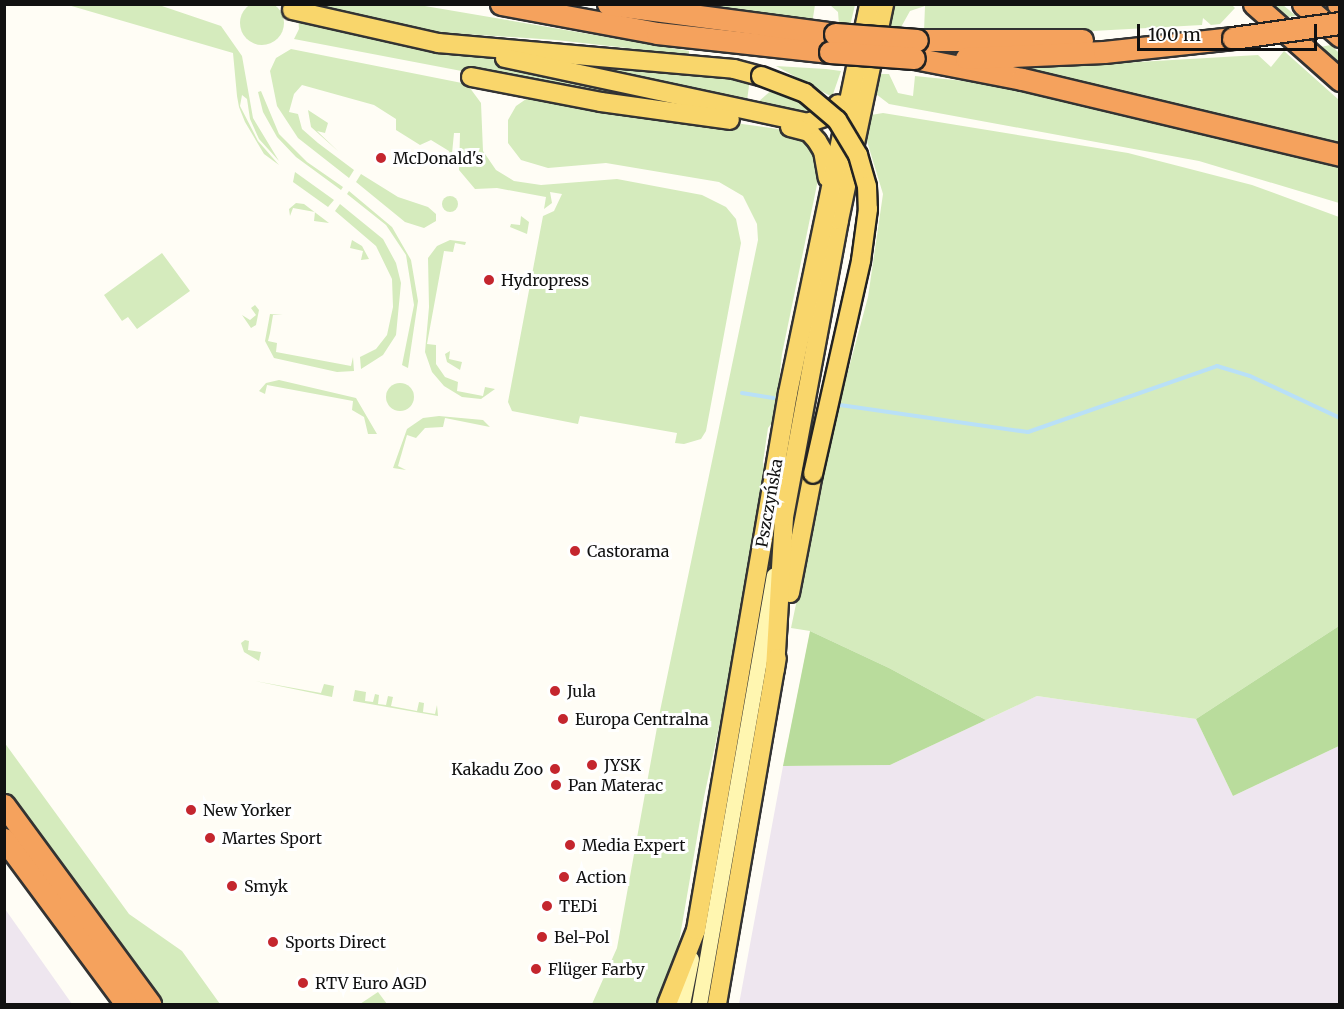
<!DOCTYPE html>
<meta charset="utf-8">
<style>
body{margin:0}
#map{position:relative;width:1344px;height:1009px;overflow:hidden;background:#fffdf5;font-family:Merriweather,serif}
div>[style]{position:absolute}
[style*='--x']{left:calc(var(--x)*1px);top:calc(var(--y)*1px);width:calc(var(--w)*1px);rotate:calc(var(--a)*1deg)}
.industrial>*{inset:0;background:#eee6ef}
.green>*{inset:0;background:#d5ebbd}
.round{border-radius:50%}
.forest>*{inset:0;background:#b9dc9c}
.stream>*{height:4px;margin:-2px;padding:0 2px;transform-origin:2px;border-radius:2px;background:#b9e0f7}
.roads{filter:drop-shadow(2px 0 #333) drop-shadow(-2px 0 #333) drop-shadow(0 2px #333) drop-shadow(0 -2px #333)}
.secondary>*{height:15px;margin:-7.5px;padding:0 7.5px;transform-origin:7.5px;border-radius:7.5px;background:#fff6b0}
.primary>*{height:18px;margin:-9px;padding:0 9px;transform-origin:9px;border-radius:9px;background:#f9d66b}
.motorway>*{height:21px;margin:-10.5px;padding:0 10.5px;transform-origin:10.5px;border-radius:10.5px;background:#f5a25d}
.bridges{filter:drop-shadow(2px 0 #222) drop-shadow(-2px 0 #222) drop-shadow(0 2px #222) drop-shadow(0 -2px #222)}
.primary-bridge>*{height:18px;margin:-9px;padding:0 9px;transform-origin:9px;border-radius:9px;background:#f9d66b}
.motorway-bridge>*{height:21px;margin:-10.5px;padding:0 10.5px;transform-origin:10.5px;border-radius:10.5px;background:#f5a25d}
.dots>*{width:16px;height:16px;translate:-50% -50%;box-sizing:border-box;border:3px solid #fff;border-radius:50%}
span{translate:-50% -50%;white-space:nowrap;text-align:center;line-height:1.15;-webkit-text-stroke:6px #fff;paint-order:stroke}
.poi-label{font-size:16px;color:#111}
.left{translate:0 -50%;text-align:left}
.right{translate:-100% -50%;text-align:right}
.street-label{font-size:16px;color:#111}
.frame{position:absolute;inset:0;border:6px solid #111;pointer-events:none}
.scale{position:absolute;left:1137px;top:24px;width:180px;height:27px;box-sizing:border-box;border:3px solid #111;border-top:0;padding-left:8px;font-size:18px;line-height:21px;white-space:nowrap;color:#111;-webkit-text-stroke:4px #fff;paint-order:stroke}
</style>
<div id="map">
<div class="industrial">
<div style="clip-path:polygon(1037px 696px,1196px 719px,1233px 796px,1339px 746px,1339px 1004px,739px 1004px,783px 766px,890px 765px)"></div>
<div style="clip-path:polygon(4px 909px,5px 909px,72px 1004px,5px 1004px)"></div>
</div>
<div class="green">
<div class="round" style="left:240px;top:1px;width:44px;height:44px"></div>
<div style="clip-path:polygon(1231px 4px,1235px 8px,1220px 24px,1211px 25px,1203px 18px,1202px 25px,1038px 34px,924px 31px,925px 6px,910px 11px,900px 29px,889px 29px,894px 5px)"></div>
<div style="clip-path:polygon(68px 5px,159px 5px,221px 26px,242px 56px,253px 118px,279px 161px,259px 139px,250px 119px,247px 99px,242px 95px,240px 106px,258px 141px,279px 165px,264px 154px,245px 122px,239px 107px,237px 96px,233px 53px)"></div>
<div style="clip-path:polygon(298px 5px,419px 5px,689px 51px,689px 55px,556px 40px,418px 31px)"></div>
<div style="clip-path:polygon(662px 5px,815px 5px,812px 24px)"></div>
<div style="clip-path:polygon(830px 5px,855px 5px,850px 26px,839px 25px,838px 12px)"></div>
<div style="clip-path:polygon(1265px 5px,1283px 5px,1296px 16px,1280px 18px)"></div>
<div style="clip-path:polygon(298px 16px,564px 75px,696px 109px,546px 87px,294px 39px,299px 29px)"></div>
<div style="clip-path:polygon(1331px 45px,1339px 53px,1339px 71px,1314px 48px)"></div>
<div style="clip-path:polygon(291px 49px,467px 84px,481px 103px,483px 151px,496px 170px,514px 181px,541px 185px,617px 179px,702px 195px,726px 207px,736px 219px,741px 243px,706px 431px,701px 439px,684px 444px,675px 443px,677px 433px,580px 416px,578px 424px,512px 411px,508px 402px,543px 216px,554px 211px,562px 194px,550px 192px,552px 203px,544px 209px,546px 197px,497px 188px,475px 189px,459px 170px,460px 133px,454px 133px,451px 164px,449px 151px,431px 140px,420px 145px,396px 130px,396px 119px,374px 105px,302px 85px,294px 94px,289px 112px,298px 114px,302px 129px,318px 143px,354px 170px,349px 178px,298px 138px,277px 106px,270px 71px,276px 58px)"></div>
<div style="clip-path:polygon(1284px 51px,1339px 100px,1339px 150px,1018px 69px,1258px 55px,1271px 67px)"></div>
<div style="clip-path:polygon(549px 59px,750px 78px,747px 101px,758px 102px,774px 88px,801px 98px,820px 112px,809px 118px)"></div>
<div style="clip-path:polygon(776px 66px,826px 69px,841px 71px,832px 97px)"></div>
<div style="clip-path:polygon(881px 74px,889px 74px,898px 93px,913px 96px,915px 76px,1004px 85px,1339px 163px,1339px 203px,1199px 161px,889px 104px,876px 94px)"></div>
<div style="clip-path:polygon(261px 91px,279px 134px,307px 162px,343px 187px,341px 190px,296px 157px,277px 137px,263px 112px,258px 92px)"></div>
<div style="clip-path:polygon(532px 95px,785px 130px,809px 140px,820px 170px,782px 354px,775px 419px,768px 428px,763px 462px,766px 480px,736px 648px,704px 797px,677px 954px,661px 1004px,592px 1004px,617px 948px,660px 711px,758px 240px,757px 224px,743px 196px,719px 182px,606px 163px,548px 168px,521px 160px,508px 143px,508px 120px,516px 106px)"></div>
<div style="clip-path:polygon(308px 110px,328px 123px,325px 133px,317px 131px,339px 152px,311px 127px)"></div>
<div style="clip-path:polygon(883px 113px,1128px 153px,1252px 185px,1339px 217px,1339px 626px,1196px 719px,1037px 696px,986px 720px,889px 668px,810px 631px,791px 628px,833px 427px,868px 297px,883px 194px,866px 138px,871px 115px)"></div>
<div style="clip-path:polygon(295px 172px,334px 200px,328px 207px,293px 182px)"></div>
<div style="clip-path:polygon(361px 174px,398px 197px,428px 207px,436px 214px,436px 221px,424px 228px,405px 222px,356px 182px)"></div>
<div style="clip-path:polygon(349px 191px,392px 227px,411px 260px,418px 301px,408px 368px,402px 365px,414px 305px,406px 255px,386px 225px,347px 194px)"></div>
<div class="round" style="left:442px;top:196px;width:16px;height:16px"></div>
<div style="clip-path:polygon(296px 203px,304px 204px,329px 223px,314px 221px,315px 212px,293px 208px,290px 216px,289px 209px)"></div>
<div style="clip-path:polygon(340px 204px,383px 239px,396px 263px,401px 283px,396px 335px,383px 355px,361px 369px,360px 357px,376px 349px,387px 335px,393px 307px,392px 279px,376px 246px,335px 211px)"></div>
<div style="clip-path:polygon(521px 216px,529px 222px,527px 234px,510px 227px,511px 224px,520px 225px)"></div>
<div style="clip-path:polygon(352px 240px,362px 246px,369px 259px,361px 260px,363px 251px,350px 248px)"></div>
<div style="clip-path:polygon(450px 240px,466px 242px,465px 245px,455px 243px,453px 252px,444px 251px,427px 344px,436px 345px,436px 364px,445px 377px,458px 382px,457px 391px,483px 396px,485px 387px,495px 389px,481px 399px,462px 397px,444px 386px,432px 372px,425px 352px,429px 307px,428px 258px,437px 246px)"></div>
<div style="clip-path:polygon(162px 253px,190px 291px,137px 329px,128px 317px,122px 321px,104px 295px)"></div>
<div style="clip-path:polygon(255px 305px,259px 310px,256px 325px,251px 328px,242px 315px,250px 320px,256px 315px,251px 308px)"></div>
<div style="clip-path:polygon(270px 314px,283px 315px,273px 315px,270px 333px,268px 341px,277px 343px,276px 352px,351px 366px,353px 357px,354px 371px,337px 372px,274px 358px,265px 341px)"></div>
<div style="clip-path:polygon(450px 351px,449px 359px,462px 362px,460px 370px,447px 362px,445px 354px)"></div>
<div style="clip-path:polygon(279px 380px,356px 398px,377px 434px,368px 434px,364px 417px,352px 410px,353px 401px,267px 385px,265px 394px,259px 391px,266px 383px)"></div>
<div class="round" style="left:386px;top:383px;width:28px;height:28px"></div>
<div style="clip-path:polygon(439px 416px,483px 420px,490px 427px,445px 418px,443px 427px,425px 428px,416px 438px,407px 435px,398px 466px,406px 470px,393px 468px,407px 429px,423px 418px)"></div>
<div style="clip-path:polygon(245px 640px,249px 641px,248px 650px,261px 652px,259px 661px,244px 652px,241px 643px)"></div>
<div style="clip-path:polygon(255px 681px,321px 693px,324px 684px,334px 686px,332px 697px)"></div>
<div style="clip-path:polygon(355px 690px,366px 692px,365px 701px,373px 702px,375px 694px,379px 695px,378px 704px,386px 705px,388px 696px,393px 697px,391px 706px,417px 711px,419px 702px,424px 703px,423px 712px,435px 714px,437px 705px,438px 716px,353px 701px)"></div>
<div style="clip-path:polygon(4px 742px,129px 914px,182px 951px,220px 1004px,161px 1004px,5px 791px)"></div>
<div style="clip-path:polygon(378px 992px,387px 1004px,360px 1004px)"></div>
</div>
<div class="forest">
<div style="clip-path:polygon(1339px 626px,1339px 746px,1233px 796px,1196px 719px)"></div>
<div style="clip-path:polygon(810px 631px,889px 668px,986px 720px,890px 765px,783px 766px)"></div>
</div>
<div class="stream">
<div style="--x:742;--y:393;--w:32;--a:9"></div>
<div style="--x:840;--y:405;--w:190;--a:8.2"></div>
<div style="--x:1028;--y:432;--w:200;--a:-19.2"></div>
<div style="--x:1217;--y:366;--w:34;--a:17"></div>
<div style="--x:1250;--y:376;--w:99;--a:25"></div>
</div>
<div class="roads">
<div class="secondary">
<div style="--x:682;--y:1004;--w:46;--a:-78.7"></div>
<div style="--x:699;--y:1004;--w:435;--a:-80.1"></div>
</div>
<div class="primary">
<div style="--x:292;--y:10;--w:150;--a:12.7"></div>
<div style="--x:438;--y:43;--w:297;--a:5"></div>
<div style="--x:734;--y:69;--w:28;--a:15"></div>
<div style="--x:505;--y:58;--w:309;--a:12.1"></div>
<div style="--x:807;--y:123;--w:21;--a:-19"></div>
<div style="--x:827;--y:116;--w:16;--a:-47"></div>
<div style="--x:471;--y:77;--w:132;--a:10.9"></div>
<div style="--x:601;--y:102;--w:130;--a:7.9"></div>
<div style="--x:790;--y:127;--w:20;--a:15"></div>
<div style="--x:809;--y:132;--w:12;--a:48"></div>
<div style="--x:817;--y:141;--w:12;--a:59"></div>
<div style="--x:823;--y:151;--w:27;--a:80"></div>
<div style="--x:790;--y:593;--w:121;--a:-79.1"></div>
<div style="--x:775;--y:669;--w:152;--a:-86.6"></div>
<div style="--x:784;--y:517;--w:302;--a:-79.5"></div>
<div style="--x:839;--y:220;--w:221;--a:-78.2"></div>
<div style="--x:667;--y:1004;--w:79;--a:-68.6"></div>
<div style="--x:696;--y:930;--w:545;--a:-80.28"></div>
<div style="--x:788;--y:393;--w:397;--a:-78.2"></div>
<div style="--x:717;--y:1004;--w:351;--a:-80.2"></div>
</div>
<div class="motorway">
<div style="--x:501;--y:4;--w:159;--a:10.5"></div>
<div style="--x:657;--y:33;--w:174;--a:6.3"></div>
<div style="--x:608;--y:4;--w:229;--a:7.5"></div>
<div style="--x:1254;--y:4;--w:115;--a:41.5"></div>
<div style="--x:1303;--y:4;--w:49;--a:40.9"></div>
<div style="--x:1338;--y:4;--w:3;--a:45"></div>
<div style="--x:917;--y:40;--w:165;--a:0"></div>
<div style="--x:914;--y:58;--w:110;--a:11"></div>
<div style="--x:1022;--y:79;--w:327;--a:13.4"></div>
<div style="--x:966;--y:58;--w:138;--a:-2.5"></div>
<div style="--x:1104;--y:52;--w:130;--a:-6.2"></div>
<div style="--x:4;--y:805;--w:247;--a:53.7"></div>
<div style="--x:4;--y:839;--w:205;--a:53.5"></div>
</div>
</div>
<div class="bridges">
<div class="primary-bridge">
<div style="--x:761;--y:76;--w:47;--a:21.1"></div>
<div style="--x:805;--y:93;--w:42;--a:40.2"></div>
<div style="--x:837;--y:120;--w:41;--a:59"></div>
<div style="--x:858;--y:155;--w:32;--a:74"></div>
<div style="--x:867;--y:186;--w:23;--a:88"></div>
<div style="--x:868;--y:209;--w:52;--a:97.7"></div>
<div style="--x:861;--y:261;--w:218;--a:102.7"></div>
</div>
<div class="motorway-bridge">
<div style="--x:835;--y:34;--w:82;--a:4.2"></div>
<div style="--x:1233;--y:38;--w:108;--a:-8"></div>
<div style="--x:830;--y:52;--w:84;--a:4.1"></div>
</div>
</div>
<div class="dots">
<div style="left:381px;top:158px;background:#c4262e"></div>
<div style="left:489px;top:280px;background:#c4262e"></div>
<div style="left:575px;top:551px;background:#c4262e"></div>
<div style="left:555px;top:691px;background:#c4262e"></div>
<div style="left:563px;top:719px;background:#c4262e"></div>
<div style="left:592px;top:765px;background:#c4262e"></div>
<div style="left:555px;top:769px;background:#c4262e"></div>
<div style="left:556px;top:785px;background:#c4262e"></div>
<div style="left:191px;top:810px;background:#c4262e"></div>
<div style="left:210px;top:838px;background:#c4262e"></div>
<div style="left:570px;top:845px;background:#c4262e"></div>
<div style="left:564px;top:877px;background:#c4262e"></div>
<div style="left:232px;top:886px;background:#c4262e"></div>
<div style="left:547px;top:906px;background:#c4262e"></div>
<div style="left:542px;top:937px;background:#c4262e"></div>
<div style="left:273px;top:942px;background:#c4262e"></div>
<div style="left:536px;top:969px;background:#c4262e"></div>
<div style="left:303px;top:983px;background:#c4262e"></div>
</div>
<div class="poi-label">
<span class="left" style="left:393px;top:158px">McDonald's</span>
<span class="left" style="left:501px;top:280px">Hydropress</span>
<span class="left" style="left:587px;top:551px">Castorama</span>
<span class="left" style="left:567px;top:691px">Jula</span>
<span class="left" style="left:575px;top:719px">Europa Centralna</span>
<span class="left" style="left:604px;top:765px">JYSK</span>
<span class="right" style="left:543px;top:769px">Kakadu Zoo</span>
<span class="left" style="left:568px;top:785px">Pan Materac</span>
<span class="left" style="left:203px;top:810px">New Yorker</span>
<span class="left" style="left:222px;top:838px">Martes Sport</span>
<span class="left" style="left:582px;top:845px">Media Expert</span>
<span class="left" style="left:576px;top:877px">Action</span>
<span class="left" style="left:244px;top:886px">Smyk</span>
<span class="left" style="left:559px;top:906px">TEDi</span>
<span class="left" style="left:554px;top:937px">Bel-Pol</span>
<span class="left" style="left:285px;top:942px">Sports Direct</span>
<span class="left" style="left:548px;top:969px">Flüger Farby</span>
<span class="left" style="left:315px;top:983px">RTV Euro AGD</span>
</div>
<div class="street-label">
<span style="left:769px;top:503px;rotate:-80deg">Pszczyńska</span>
</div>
<div class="frame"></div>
<div class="scale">100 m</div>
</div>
